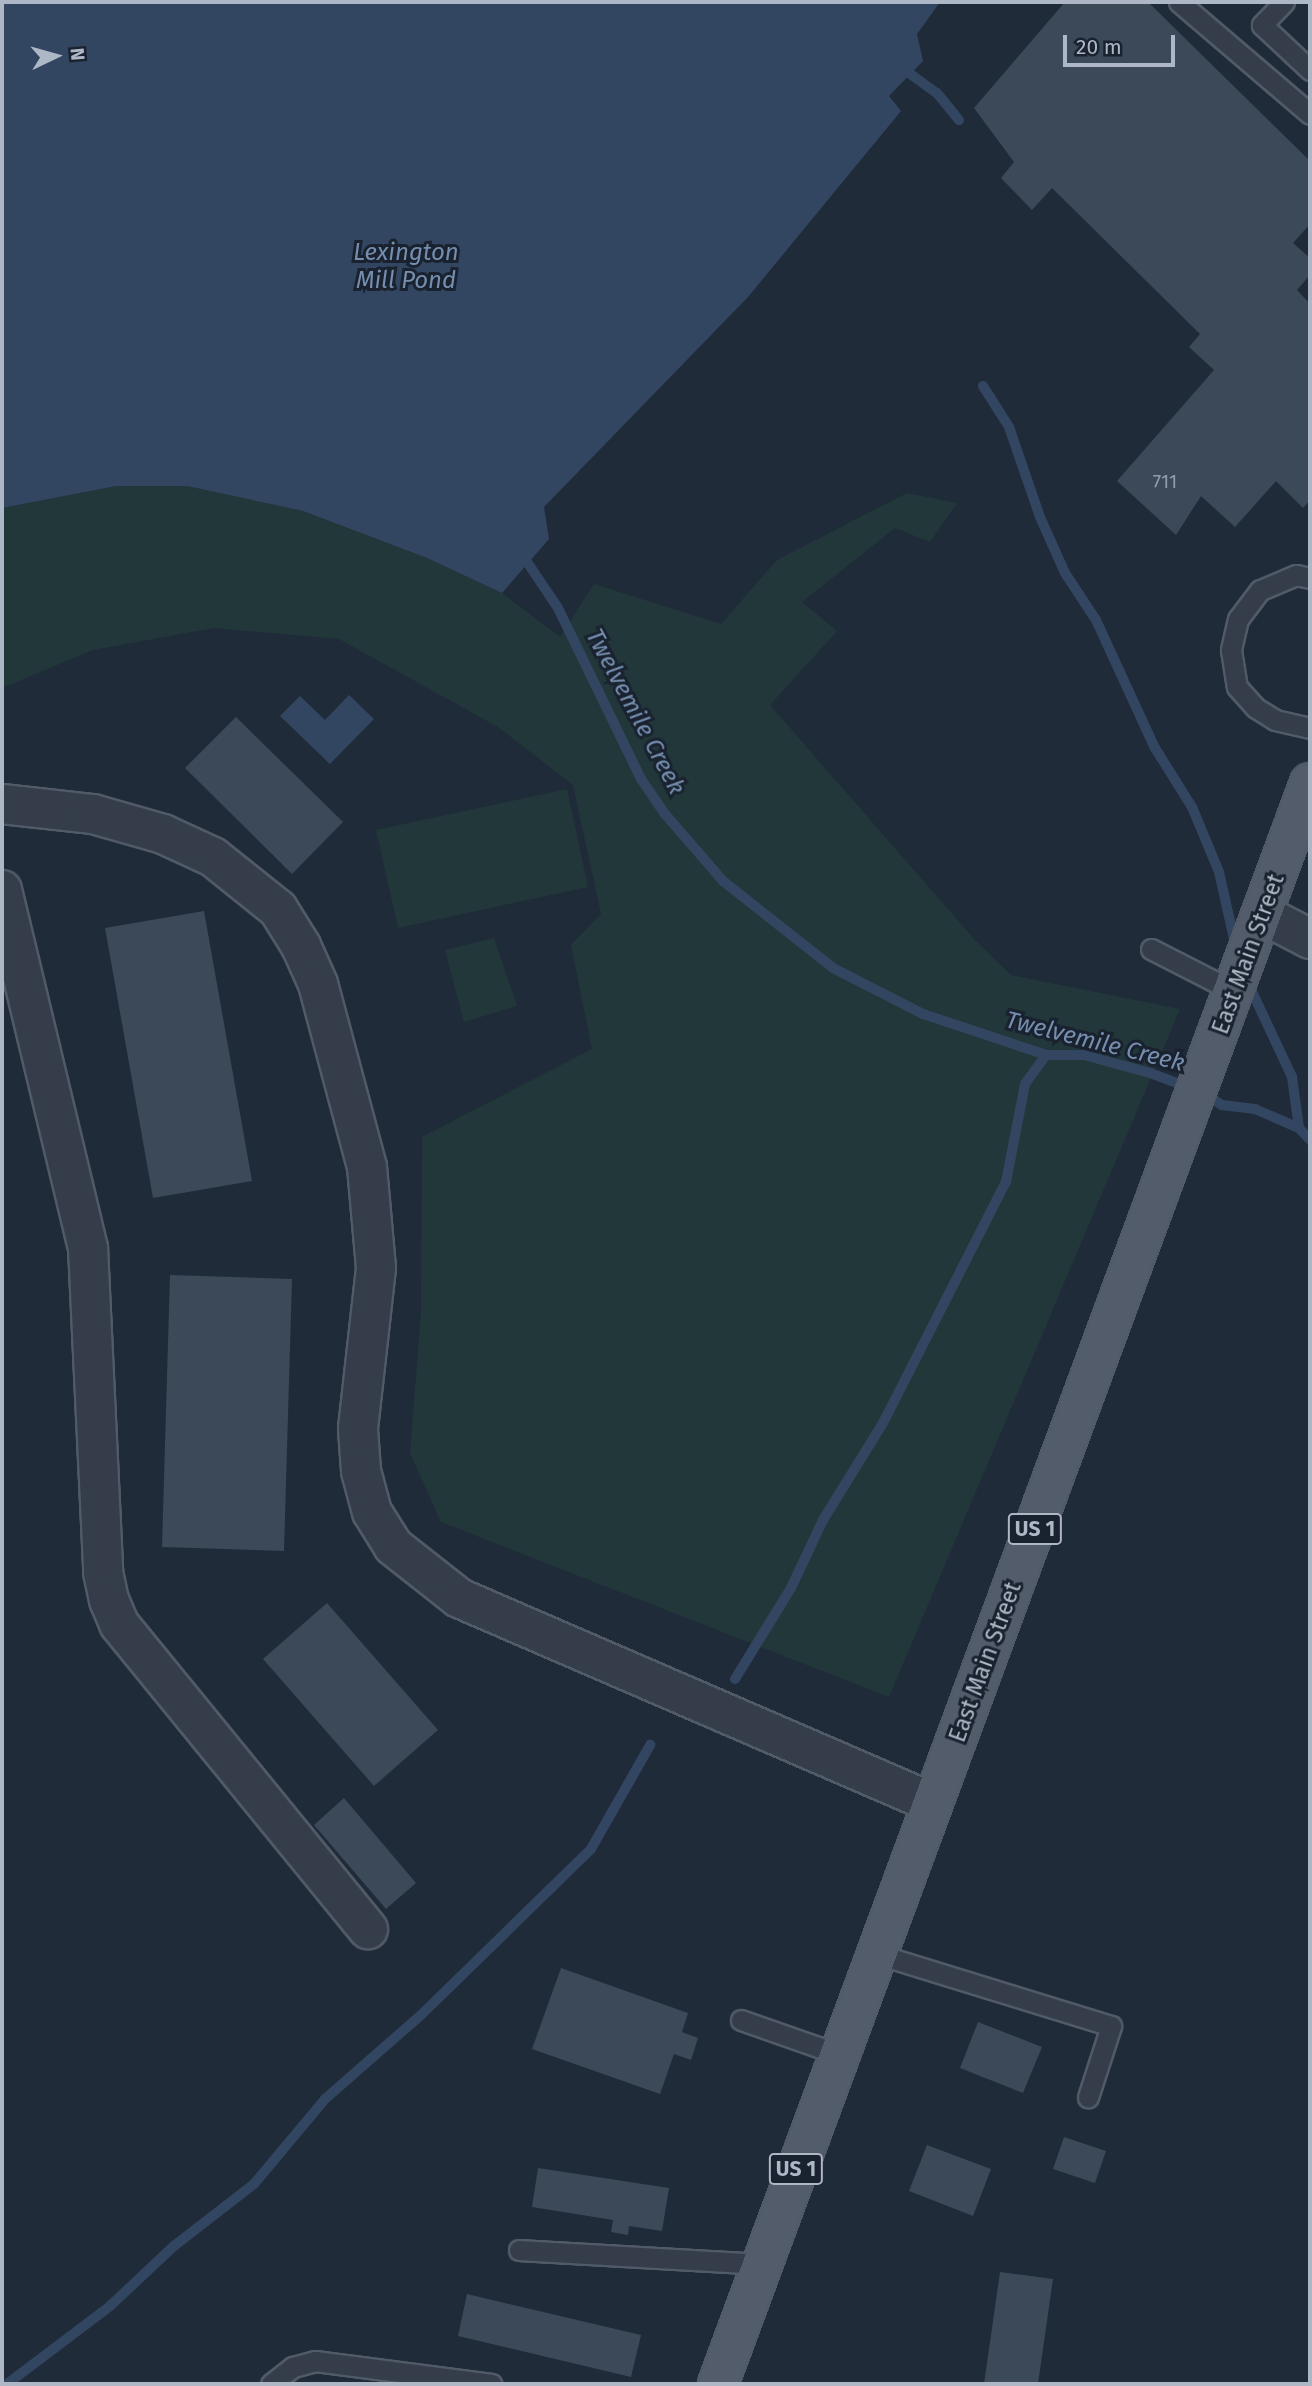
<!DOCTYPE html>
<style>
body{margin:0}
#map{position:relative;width:1312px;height:2386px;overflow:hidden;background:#202b39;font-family:"Fira Sans",sans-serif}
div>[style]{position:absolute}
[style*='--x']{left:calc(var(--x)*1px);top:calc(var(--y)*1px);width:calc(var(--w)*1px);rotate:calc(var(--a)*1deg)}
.green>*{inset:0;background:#22373a}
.water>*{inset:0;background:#334661}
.stream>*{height:10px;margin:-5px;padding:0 5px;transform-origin:5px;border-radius:5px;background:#334661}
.building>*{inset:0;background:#3c4959}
.roads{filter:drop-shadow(2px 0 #515a67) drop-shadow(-2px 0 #515a67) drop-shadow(0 2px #515a67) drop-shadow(0 -2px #515a67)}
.service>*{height:19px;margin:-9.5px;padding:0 9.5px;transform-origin:9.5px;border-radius:9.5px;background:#343d49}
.minor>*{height:38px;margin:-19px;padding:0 19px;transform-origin:19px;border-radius:19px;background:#343d49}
.primary>*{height:38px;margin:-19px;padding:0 19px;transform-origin:19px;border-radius:19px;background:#525c6a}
span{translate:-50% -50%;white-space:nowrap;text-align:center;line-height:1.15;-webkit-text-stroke:6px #19222e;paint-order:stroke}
.number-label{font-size:19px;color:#929cab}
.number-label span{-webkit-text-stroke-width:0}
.shield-label span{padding:2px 5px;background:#19222e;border:2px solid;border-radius:5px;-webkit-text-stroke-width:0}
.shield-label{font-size:21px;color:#aeb7c6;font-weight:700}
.street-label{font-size:23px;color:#aeb7c6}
.water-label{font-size:24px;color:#758eaf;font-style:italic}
.frame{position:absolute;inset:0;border:4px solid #aeb7c6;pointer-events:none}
.north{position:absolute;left:21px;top:21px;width:70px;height:70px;-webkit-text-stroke:5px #19222e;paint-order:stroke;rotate:85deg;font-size:19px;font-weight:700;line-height:28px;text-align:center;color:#aeb7c6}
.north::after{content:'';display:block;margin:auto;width:24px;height:32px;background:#aeb7c6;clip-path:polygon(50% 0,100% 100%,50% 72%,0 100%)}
.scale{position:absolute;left:1063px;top:35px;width:112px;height:32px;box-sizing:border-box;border:4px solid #aeb7c6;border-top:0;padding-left:9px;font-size:21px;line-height:24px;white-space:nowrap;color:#aeb7c6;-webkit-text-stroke:5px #19222e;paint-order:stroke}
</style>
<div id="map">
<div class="green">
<div style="clip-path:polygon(116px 486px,187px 486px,303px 511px,427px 558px,502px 593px,560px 637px,594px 584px,721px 624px,777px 560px,907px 493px,957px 503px,930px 542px,895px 528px,802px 602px,837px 631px,770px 705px,975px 940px,1011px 975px,1180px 1009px,889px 1697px,441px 1522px,410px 1453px,421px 1312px,422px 1137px,592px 1049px,571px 945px,601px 914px,573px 785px,498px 727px,339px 639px,214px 628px,93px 650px,2px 688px,2px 508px)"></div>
<div style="clip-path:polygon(567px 789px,588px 887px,398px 928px,376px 830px)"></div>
<div style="clip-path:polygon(494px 938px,517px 1006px,464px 1022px,445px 950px)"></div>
</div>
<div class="water">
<div style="clip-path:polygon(2px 2px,940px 2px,917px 34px,923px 61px,889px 96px,901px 111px,748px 297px,544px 507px,549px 539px,502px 593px,427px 558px,303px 511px,187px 486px,116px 486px,2px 508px)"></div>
<div style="clip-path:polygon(349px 695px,374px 719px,330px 764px,280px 716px,300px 696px,325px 720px)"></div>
</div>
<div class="stream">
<div style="--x:909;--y:73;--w:34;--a:36"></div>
<div style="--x:937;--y:93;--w:35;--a:51"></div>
<div style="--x:983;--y:386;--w:49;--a:57.6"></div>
<div style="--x:1009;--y:427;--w:95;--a:71"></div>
<div style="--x:1040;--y:517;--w:61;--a:65.9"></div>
<div style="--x:1065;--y:573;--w:56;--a:56.6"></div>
<div style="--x:1096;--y:620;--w:141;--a:65.3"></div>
<div style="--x:1155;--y:748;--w:70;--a:57.9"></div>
<div style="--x:1192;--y:807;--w:70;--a:67.4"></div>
<div style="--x:1219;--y:872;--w:78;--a:77.4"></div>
<div style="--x:521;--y:553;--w:66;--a:56.1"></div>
<div style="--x:558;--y:608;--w:190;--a:64.1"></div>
<div style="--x:641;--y:779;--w:42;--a:55.6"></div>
<div style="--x:665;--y:814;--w:89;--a:49.1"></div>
<div style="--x:723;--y:881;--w:140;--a:38.3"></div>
<div style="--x:833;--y:968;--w:101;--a:27.1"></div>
<div style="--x:923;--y:1014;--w:130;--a:18.4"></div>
<div style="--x:1046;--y:1055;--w:38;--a:0"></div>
<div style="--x:1084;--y:1055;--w:68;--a:15.3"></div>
<div style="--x:1150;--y:1073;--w:58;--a:20.3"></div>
<div style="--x:1204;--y:1093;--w:22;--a:34"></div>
<div style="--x:1222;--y:1105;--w:33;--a:7"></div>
<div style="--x:1255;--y:1109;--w:48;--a:23.4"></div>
<div style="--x:1299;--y:1128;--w:16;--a:47"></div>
<div style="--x:1248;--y:983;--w:104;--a:64.9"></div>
<div style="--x:1292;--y:1077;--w:51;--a:82.2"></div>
<div style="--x:735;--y:1679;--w:107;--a:-58.4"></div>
<div style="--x:791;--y:1588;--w:75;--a:-64.8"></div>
<div style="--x:823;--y:1520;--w:114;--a:-58.3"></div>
<div style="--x:883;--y:1423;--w:271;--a:-63"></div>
<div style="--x:1006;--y:1182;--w:100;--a:-79"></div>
<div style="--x:1025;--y:1084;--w:36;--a:-54"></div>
<div style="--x:7;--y:2384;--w:129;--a:-37.1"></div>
<div style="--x:110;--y:2306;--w:88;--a:-43.2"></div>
<div style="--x:174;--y:2246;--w:101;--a:-37.8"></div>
<div style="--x:254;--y:2184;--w:111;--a:-50.1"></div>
<div style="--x:325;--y:2099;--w:128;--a:-41.2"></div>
<div style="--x:421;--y:2015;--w:238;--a:-44.3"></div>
<div style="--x:591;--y:1849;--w:120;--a:-60.4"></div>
</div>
<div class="building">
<div style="clip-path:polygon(1065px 2px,1148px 2px,1310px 161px,1310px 224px,1293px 243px,1310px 258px,1310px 275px,1297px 290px,1310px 304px,1310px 500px,1303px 508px,1276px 481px,1235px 527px,1201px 496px,1176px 535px,1117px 481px,1214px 370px,1189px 347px,1200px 334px,1052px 188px,1032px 210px,1001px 178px,1014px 162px,974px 108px)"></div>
<div style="clip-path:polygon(236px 717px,343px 822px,292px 874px,185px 768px)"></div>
<div style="clip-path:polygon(204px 911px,252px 1181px,153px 1198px,105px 928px)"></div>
<div style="clip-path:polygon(170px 1275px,292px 1279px,284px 1551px,162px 1547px)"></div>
<div style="clip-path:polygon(327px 1603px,438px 1730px,374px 1786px,263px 1659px)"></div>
<div style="clip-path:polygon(344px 1798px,416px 1883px,386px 1909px,314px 1825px)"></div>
<div style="clip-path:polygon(561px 1968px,688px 2013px,682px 2032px,698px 2038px,691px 2060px,674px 2054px,660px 2094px,532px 2049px)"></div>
<div style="clip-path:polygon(978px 2022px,1042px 2047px,1023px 2093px,960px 2068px)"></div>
<div style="clip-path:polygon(1064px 2137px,1106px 2151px,1095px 2183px,1053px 2169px)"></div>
<div style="clip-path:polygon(927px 2145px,991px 2169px,973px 2216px,909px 2191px)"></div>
<div style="clip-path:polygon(538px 2168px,669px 2188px,662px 2231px,629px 2226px,628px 2235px,611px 2232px,613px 2220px,532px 2207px)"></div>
<div style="clip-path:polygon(1000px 2272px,1053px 2279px,1038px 2384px,984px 2384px)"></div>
<div style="clip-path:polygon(467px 2294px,641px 2335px,631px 2377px,458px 2336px)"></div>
</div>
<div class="roads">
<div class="service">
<div style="--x:1179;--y:2;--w:172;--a:40.5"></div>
<div style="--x:1284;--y:2;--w:32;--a:134"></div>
<div style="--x:1262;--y:25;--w:66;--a:43.2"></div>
<div style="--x:1310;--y:578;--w:14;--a:-168"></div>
<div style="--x:1296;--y:575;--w:39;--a:157"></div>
<div style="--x:1260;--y:590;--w:36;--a:127"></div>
<div style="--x:1238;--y:619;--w:32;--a:103"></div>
<div style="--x:1231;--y:650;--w:37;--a:81"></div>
<div style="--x:1237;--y:687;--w:28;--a:48"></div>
<div style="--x:1256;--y:708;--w:22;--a:32"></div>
<div style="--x:1275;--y:720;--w:36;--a:13"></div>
<div style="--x:1151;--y:949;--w:94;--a:27.1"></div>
<div style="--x:874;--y:1953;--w:248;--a:17.1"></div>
<div style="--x:1111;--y:2026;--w:75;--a:107.9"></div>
<div style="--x:741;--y:2020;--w:103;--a:19.3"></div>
<div style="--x:519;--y:2250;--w:243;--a:3.3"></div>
<div style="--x:271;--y:2384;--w:28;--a:-38"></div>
<div style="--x:293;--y:2367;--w:23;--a:-15"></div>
<div style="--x:315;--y:2361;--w:178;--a:7.4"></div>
</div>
<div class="minor">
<div style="--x:2;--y:804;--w:92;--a:6.3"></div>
<div style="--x:93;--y:814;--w:73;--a:15.9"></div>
<div style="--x:163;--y:834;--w:55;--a:24.7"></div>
<div style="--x:213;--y:857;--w:83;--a:38.7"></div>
<div style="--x:278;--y:909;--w:44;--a:58.1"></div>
<div style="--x:301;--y:946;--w:42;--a:65.9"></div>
<div style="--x:318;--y:984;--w:189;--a:75"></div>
<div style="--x:367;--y:1167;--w:101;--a:84.9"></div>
<div style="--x:376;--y:1268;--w:162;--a:96.4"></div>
<div style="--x:358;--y:1429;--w:42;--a:85.9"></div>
<div style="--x:361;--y:1471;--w:42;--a:75"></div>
<div style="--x:372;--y:1512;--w:40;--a:58"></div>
<div style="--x:393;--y:1546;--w:84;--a:38.2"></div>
<div style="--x:459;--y:1598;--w:516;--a:23.39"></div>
<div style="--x:2;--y:890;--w:368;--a:76.5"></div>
<div style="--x:88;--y:1248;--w:324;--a:87.3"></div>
<div style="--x:103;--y:1572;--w:29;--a:78"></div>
<div style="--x:109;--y:1600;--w:26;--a:67"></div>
<div style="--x:119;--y:1624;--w:394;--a:50.8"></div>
<div style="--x:1262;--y:914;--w:54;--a:27.5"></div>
</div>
<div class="primary">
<div style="--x:718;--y:2384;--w:1707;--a:-69.71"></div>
</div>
</div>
<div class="number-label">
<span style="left:1165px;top:482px">711</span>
</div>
<div class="shield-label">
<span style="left:1035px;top:1529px">US 1</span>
<span style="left:796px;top:2169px">US 1</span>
</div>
<div class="street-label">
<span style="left:1248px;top:954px;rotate:-70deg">East Main Street</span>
<span style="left:985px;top:1662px;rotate:-70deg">East Main Street</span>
</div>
<div class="water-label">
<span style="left:406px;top:267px">Lexington<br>Mill Pond</span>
<span style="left:635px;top:712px;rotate:62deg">Twelvemile Creek</span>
<span style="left:1095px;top:1042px;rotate:14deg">Twelvemile Creek</span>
</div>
<div class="frame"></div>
<div class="north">N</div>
<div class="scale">20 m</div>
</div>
